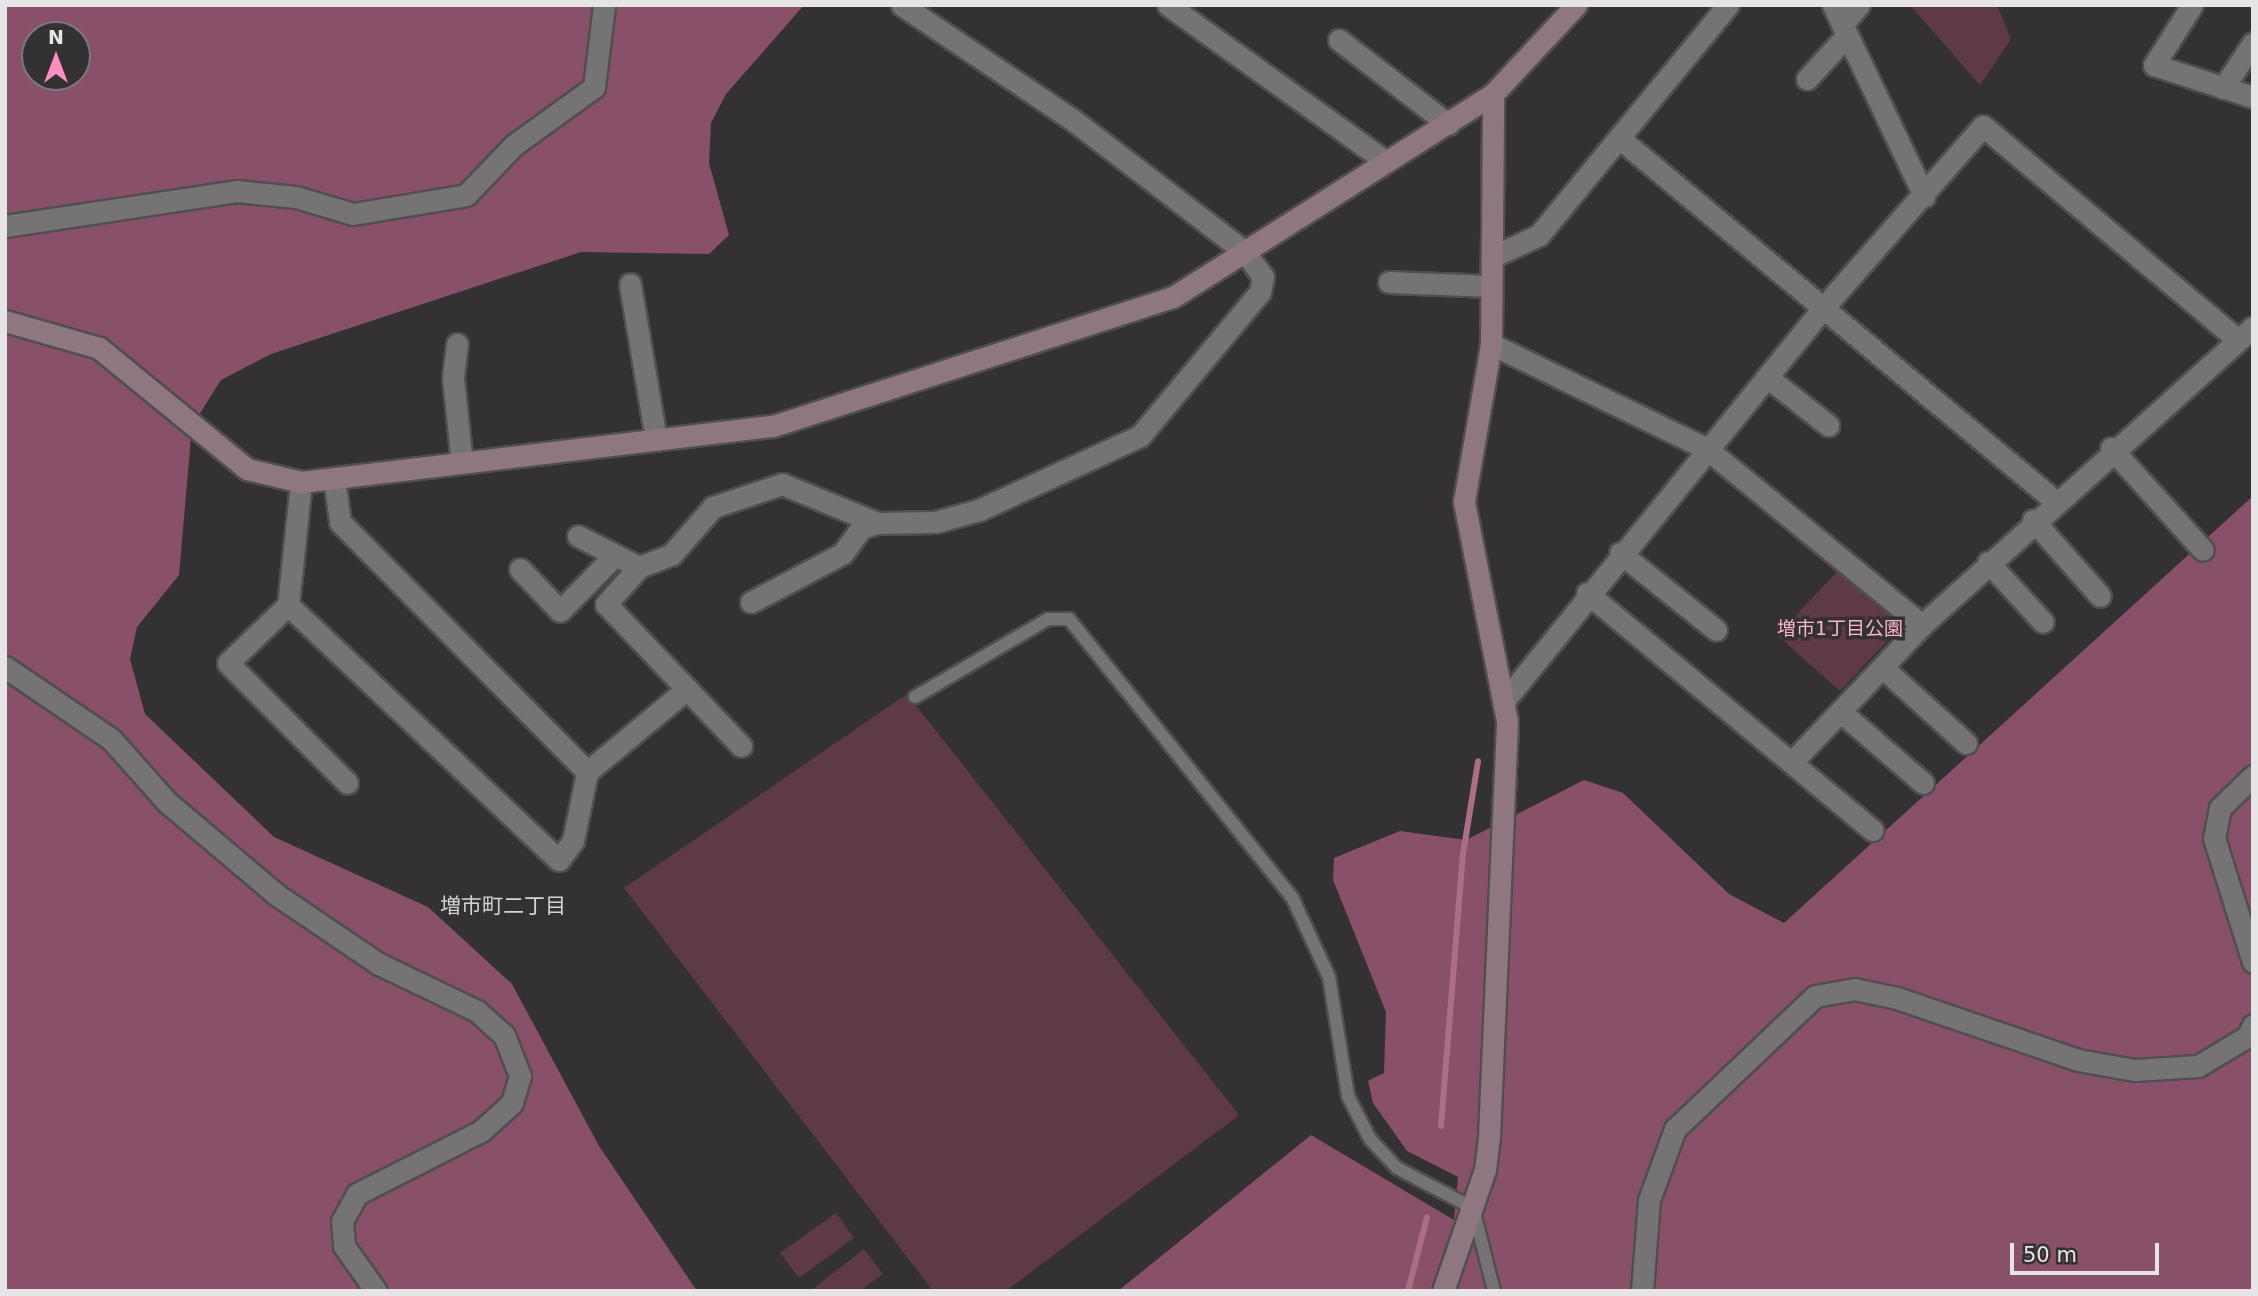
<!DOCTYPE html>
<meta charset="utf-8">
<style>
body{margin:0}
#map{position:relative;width:2258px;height:1296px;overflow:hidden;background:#343132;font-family:"DejaVu Sans","Noto Sans JP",sans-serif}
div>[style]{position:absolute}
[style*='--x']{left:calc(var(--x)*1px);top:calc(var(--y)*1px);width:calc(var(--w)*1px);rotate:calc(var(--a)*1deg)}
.green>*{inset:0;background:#5e3a49}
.forest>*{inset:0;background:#895069}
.stream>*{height:6px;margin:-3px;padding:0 3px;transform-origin:3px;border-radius:3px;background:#aa6e87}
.roads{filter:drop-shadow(2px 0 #514e4f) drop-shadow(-2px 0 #514e4f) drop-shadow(0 2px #514e4f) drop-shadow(0 -2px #514e4f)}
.lane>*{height:12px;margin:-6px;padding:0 6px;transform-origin:6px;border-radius:6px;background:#767374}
.street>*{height:21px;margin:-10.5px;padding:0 10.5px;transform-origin:10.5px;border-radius:10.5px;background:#767374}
.secondary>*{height:21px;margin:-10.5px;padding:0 10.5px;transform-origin:10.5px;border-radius:10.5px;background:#8f7781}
span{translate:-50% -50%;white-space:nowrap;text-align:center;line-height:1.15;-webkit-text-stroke:7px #343132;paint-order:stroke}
.park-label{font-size:19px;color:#fab3d0}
.neighbourhood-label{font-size:21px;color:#d6d2d3}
.frame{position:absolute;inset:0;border:7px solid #e6e4e5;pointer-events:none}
.north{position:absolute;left:21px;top:21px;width:70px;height:70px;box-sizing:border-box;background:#343132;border:2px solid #7b797a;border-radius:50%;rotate:0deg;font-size:19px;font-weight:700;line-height:28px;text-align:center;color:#e6e4e5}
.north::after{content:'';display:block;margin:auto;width:24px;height:32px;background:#fd8ebf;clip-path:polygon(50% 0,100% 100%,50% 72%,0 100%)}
.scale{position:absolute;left:2010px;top:1243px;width:149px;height:32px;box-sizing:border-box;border:4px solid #e6e4e5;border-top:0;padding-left:9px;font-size:21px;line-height:24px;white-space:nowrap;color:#e6e4e5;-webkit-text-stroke:5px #343132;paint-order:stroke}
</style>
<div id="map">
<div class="green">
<div style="clip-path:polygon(1910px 5px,1997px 5px,2011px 39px,1980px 85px)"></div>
<div style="clip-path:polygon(1839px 570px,1903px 624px,1840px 691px,1777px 635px)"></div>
<div style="clip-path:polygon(907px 694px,1239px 1115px,1006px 1291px,933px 1291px,624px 888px)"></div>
<div style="clip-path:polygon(836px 1213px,854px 1238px,799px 1278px,780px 1253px)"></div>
<div style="clip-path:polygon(864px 1249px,883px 1274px,860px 1291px,810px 1291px)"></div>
</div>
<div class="forest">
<div style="clip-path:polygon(evenodd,5px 5px,804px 5px,726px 94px,711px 123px,709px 163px,729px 235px,709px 254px,581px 252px,271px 354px,221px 380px,192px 426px,179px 575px,137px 627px,130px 659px,145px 714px,274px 837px,428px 907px,512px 984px,599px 1146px,697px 1291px,5px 1291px,5px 5px,35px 35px,77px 35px,77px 77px,35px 77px,35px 35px)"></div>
<div style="clip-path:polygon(2253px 496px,2253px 1291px,1118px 1291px,1311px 1135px,1454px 1220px,1458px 1177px,1407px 1151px,1373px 1103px,1368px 1081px,1384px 1073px,1386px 1012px,1333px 880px,1334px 858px,1400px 831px,1466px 840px,1584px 780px,1623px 793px,1729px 894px,1784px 923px)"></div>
</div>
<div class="stream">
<div style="--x:1441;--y:1126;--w:273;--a:-85.4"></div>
<div style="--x:1463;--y:854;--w:94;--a:-80.8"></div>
<div style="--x:1408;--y:1291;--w:76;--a:-75.6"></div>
</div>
<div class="roads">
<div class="lane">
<div style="--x:915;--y:697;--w:154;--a:-30.4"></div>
<div style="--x:1048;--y:619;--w:21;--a:0"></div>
<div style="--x:1069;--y:619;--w:356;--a:51.3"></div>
<div style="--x:1292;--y:897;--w:88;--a:65.2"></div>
<div style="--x:1329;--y:977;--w:121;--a:80.9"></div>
<div style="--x:1348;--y:1096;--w:48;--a:62.9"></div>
<div style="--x:1370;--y:1139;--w:40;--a:47"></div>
<div style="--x:1397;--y:1168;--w:86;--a:27.8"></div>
<div style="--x:1473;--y:1208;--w:86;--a:75.8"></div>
</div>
<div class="street">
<div style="--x:1168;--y:5;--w:267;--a:35.7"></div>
<div style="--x:1833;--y:5;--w:212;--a:64.5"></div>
<div style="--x:2192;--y:5;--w:71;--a:122.3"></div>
<div style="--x:2154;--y:65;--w:104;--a:17.9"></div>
<div style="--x:1842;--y:25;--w:26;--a:-50"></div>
<div style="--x:1339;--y:40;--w:138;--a:37.6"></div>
<div style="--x:1807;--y:79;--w:59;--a:-47.7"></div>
<div style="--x:2223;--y:88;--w:54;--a:-56.3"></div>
<div style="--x:1619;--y:138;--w:566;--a:39.77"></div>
<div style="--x:5;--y:226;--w:234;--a:-8.6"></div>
<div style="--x:236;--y:191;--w:60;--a:5.7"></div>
<div style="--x:296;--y:197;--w:59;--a:16.6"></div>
<div style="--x:353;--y:214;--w:115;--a:-9.5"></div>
<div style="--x:466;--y:195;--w:69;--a:-46.2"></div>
<div style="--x:514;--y:145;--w:99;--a:-35.9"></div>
<div style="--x:594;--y:87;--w:83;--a:-83"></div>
<div style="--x:1492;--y:257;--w:52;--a:-25.1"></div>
<div style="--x:1539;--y:235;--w:298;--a:-50.6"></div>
<div style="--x:1389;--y:282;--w:102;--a:2.2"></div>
<div style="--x:630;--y:284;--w:158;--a:80.5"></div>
<div style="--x:457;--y:344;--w:34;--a:97"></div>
<div style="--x:453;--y:378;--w:85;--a:84"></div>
<div style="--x:1491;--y:344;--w:240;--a:25.9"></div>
<div style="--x:1707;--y:449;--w:278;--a:39.3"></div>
<div style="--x:1767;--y:377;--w:78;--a:38.2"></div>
<div style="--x:2111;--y:448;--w:137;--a:48"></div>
<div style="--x:334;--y:478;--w:44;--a:82.2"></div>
<div style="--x:340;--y:522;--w:351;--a:45.3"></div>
<div style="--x:587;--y:772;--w:130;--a:-39.7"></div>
<div style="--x:301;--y:482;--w:124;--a:96"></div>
<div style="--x:288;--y:605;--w:372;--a:43.3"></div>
<div style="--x:559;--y:860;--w:24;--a:-54"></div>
<div style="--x:573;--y:841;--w:70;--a:-78.5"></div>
<div style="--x:2033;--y:520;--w:101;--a:48.6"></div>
<div style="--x:578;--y:536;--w:68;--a:26.9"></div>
<div style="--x:639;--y:567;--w:34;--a:-21"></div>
<div style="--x:671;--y:555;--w:64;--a:-48.8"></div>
<div style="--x:713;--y:507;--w:73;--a:-18.4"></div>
<div style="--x:782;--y:484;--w:103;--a:22.3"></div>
<div style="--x:877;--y:523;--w:58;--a:-1"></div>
<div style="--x:935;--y:522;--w:46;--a:-15.3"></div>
<div style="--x:979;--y:510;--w:177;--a:-24.7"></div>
<div style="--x:1140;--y:436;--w:187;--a:-50.2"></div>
<div style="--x:1260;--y:292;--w:15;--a:-79"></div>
<div style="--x:1263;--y:277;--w:31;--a:-126"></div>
<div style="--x:1245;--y:252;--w:217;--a:-142.5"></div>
<div style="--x:1073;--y:120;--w:206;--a:-146.1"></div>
<div style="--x:1620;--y:553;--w:123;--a:38.7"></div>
<div style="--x:1988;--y:562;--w:81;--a:47.5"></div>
<div style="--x:639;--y:567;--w:50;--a:131.7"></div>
<div style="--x:606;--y:604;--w:196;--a:46.4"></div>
<div style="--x:520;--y:569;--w:58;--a:46.4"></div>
<div style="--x:560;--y:611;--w:78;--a:-45.5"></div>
<div style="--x:1587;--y:593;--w:371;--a:39.7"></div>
<div style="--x:751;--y:602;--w:104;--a:-28"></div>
<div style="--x:843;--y:553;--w:31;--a:-54"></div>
<div style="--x:861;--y:528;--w:17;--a:-17"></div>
<div style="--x:288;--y:605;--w:83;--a:136"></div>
<div style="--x:228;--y:663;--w:169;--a:45.2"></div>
<div style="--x:5;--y:667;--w:128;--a:34.2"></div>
<div style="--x:111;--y:739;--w:84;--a:48.4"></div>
<div style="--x:167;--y:802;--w:144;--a:40.2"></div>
<div style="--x:277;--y:895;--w:123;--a:34.1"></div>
<div style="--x:379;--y:964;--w:109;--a:25.6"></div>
<div style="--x:477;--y:1011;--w:36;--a:42"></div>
<div style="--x:504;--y:1035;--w:44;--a:68.7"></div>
<div style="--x:520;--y:1076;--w:28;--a:107"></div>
<div style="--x:512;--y:1103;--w:42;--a:137.9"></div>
<div style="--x:481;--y:1131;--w:139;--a:153.1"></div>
<div style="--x:357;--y:1194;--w:31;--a:119"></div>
<div style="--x:342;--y:1221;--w:25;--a:85"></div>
<div style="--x:344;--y:1246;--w:55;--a:54.6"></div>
<div style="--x:1883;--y:668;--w:112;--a:42.1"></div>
<div style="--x:1504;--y:701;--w:506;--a:-50.93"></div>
<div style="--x:1823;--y:308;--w:242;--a:-48.7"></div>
<div style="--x:1983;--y:126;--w:333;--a:40"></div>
<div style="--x:1842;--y:713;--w:107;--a:40.8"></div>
<div style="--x:1793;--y:761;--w:187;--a:-46.5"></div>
<div style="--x:1922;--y:625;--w:445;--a:-42"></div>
<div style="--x:2253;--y:776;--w:46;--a:135.9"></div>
<div style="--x:2220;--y:808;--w:31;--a:101"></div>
<div style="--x:2214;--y:838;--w:130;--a:72.5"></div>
<div style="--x:1642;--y:1291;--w:91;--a:-85.6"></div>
<div style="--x:1649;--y:1200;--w:76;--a:-69.9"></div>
<div style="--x:1675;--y:1129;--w:193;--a:-43.5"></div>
<div style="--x:1815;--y:996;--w:40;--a:-10"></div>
<div style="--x:1854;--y:989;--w:44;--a:11.8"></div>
<div style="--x:1897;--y:998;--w:191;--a:18.9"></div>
<div style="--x:2078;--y:1060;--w:58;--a:10"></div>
<div style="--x:2135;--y:1070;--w:63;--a:-3.6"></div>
<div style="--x:2198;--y:1066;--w:58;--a:-31"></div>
<div style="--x:2248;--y:1036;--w:12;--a:-66"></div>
</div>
<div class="secondary">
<div style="--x:5;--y:321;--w:98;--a:16"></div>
<div style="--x:99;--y:348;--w:191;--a:39.3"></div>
<div style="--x:247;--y:469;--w:56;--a:13.5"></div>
<div style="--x:301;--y:482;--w:475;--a:-6.8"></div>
<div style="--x:773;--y:426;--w:420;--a:-17.9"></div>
<div style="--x:1173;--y:297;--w:379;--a:-32.4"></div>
<div style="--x:1493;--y:94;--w:122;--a:-47"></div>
<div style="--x:1443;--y:1291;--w:128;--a:-70.9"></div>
<div style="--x:1485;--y:1170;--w:34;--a:-83"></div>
<div style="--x:1489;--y:1136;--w:415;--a:-87.5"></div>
<div style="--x:1507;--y:721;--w:224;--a:-101.1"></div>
<div style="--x:1464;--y:501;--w:159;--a:-80.2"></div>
<div style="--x:1491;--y:344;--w:250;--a:-89.5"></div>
</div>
</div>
<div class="park-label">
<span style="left:1840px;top:629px">増市1丁目公園</span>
</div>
<div class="neighbourhood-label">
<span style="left:503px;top:906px">増市町二丁目</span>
</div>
<div class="frame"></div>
<div class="north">N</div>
<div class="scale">50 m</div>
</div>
